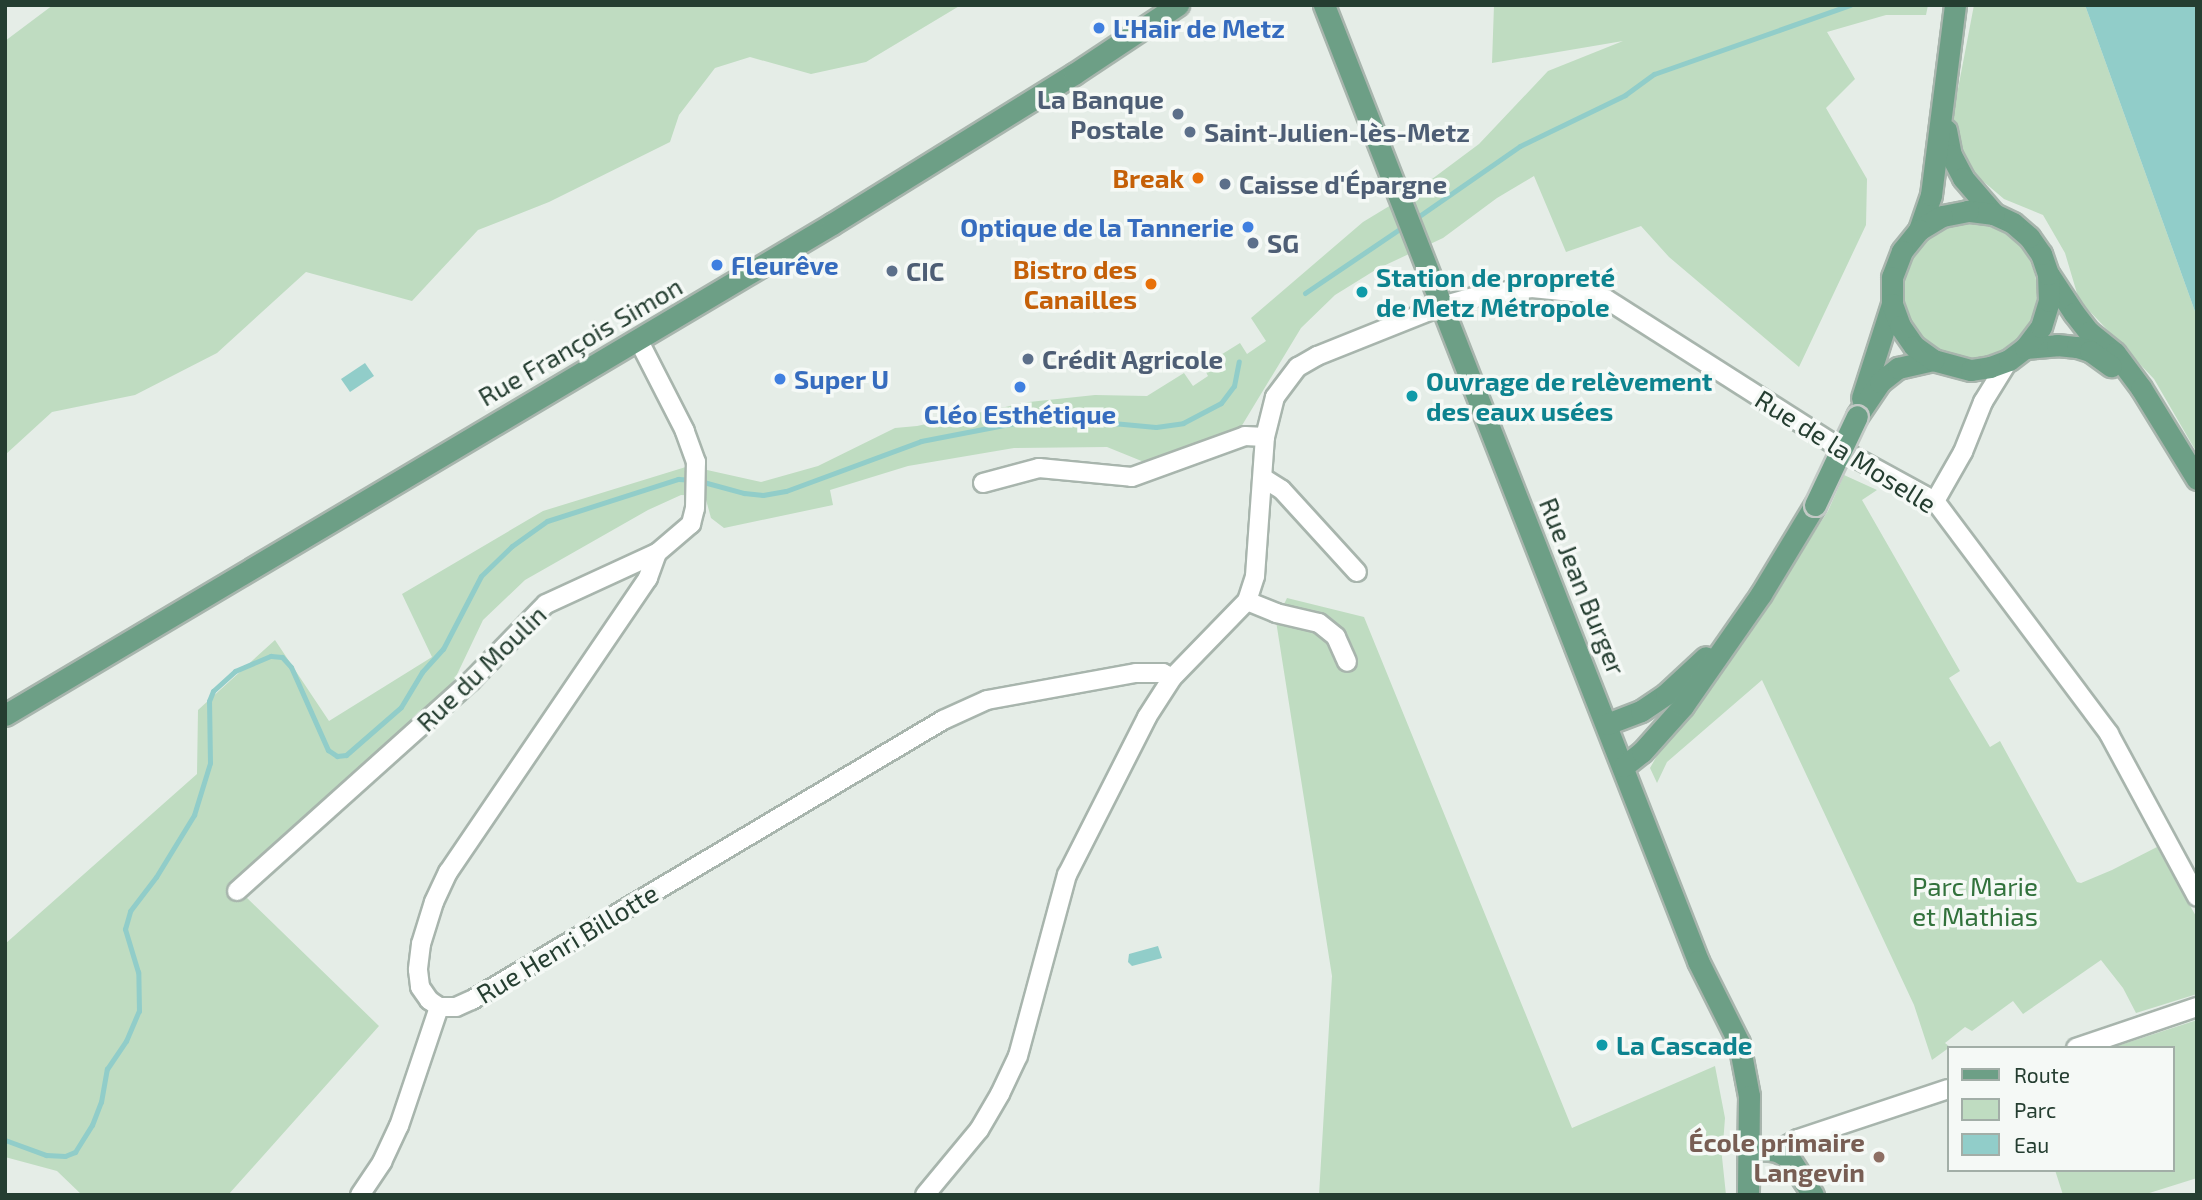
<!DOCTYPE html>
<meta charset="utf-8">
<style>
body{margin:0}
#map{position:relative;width:2202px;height:1200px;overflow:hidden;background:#e5ede7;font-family:"Exo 2",sans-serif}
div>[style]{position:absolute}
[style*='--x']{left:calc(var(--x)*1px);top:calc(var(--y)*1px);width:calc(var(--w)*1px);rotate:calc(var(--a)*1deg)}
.green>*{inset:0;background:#bfdcc1}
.round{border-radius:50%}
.water>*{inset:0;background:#91cdc9}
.stream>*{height:5px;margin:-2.5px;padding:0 2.5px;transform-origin:2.5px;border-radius:2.5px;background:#91cdc9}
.roads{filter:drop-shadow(2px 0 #a8b5ad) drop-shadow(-2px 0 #a8b5ad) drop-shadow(0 2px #a8b5ad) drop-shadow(0 -2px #a8b5ad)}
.minor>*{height:18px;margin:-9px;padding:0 9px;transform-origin:9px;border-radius:9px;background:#fff}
.major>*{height:21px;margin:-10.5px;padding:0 10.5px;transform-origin:10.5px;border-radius:10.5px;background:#6d9f86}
.bridges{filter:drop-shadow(2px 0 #c2c9c5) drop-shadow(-2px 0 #c2c9c5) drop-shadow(0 2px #c2c9c5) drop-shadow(0 -2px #c2c9c5)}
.major-bridge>*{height:21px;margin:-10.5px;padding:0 10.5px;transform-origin:10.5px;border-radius:10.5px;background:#6d9f86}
.dots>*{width:19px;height:19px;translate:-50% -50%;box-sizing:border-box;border:4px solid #f5f9f6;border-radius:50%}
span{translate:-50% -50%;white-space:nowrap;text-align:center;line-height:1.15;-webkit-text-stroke:7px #f5f9f6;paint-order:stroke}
.shop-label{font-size:26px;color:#366cbe;font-weight:700}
.left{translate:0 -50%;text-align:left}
.right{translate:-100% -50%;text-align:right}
.service-label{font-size:26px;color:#4e5e75;font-weight:700}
.food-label{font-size:26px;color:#c56008;font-weight:700}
.culture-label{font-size:26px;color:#0d838f;font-weight:700}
.street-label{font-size:26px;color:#253e31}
.park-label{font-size:26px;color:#32723c}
.education-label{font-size:26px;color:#785e54;font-weight:700}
.frame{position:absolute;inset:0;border:7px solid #253e31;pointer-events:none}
.legend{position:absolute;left:1947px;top:1046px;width:228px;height:126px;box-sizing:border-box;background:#f5f9f6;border:2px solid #a2aea7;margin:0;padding:9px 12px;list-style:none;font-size:21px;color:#253e31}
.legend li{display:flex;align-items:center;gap:14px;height:35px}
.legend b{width:35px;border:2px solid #a2aea7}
</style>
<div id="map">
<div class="green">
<div style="clip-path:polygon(53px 5px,961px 5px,866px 62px,811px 74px,750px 57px,715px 68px,679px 115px,670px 142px,549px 202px,478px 230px,412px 301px,306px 272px,217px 353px,135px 395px,52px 412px,5px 455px,5px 41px)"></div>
<div style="clip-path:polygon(1494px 5px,1928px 5px,1926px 15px,1886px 15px,1827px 32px,1855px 79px,1826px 108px,1867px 179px,1866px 225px,1799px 367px,1669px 257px,1641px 226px,1566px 252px,1534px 176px,1497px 198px,1443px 238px,1377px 269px,1335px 295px,1301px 328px,1238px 432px,1144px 462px,1107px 447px,1014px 448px,908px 466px,830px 490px,833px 505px,724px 528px,711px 518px,705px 496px,681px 495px,648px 510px,525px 580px,483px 620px,431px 729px,245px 896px,379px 1026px,228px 1195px,82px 1195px,57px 1171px,5px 1157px,5px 944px,197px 774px,198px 710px,275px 640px,329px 721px,432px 657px,402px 594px,543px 511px,689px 466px,761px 482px,818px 466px,895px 428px,917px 426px,1029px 402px,1095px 395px,1147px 396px,1184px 373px,1193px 386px,1208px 376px,1203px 366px,1240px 343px,1247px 354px,1266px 341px,1251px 318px,1363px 222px,1424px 185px,1479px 144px,1548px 71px,1623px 41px,1492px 63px)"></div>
<div style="clip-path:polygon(1974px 5px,2085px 5px,2197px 317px,2197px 453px,2154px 379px,2079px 300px,2065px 253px,2043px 215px,2004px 199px,1964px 165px,1953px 115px)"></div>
<div class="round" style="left:1903px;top:224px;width:134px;height:134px"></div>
<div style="clip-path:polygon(1844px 475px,1877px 490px,1862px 500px,1960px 671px,1949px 678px,1990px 747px,2000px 741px,2077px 882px,2081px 883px,2112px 870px,2157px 847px,2197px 918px,2197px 994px,2136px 1013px,2123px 988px,2101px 960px,2023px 1014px,2013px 1001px,1972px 1031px,1965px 1027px,1945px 1043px,1950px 1047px,1932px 1060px,1914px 1005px,1762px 680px,1667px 762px,1657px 783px,1650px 768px,1663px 745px,1737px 651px,1828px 511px)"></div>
<div style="clip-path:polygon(1287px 598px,1364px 617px,1572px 1128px,1715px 1066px,1725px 1118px,1722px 1157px,1726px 1195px,1319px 1195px,1332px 976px,1276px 621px)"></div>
<div style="clip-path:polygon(2197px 1020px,2197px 1178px,2143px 1195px,2063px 1195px,2055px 1170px,2172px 1170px,2172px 1048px,2111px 1048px)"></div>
</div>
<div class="water">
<div style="clip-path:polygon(2085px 5px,2197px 5px,2197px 317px)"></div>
<div style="clip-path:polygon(365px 363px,374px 376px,350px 392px,341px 379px)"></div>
<div style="clip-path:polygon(1158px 946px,1162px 958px,1132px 966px,1128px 962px,1129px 954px)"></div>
</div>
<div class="stream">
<div style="--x:1412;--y:221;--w:131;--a:-34.8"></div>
<div style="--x:1520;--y:146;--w:117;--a:-25.9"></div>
<div style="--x:1625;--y:95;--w:36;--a:-36"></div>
<div style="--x:1654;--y:74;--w:208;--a:-19.4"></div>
<div style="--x:1305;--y:293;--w:120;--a:-34.1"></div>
<div style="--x:5;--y:1140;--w:44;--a:20.1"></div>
<div style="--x:46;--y:1155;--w:19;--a:3"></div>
<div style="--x:65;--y:1156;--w:11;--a:-22"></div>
<div style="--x:75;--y:1152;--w:32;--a:-58"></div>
<div style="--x:92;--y:1125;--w:25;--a:-69"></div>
<div style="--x:101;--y:1102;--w:34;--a:-80"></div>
<div style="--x:107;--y:1069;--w:34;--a:-56"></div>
<div style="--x:126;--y:1041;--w:33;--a:-67"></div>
<div style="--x:139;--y:1011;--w:39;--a:-91"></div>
<div style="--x:138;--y:972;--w:45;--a:-106.8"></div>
<div style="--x:125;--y:929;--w:19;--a:-74"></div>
<div style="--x:130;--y:911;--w:43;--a:-52.6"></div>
<div style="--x:156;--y:877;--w:73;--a:-58.5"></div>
<div style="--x:194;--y:815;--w:54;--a:-72.9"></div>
<div style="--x:210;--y:763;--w:62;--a:-90.9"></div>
<div style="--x:209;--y:701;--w:11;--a:-68"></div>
<div style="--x:213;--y:691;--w:30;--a:-42"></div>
<div style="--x:235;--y:671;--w:39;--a:-23"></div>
<div style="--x:271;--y:656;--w:11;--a:5"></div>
<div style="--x:282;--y:657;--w:13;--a:48"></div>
<div style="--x:291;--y:667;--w:91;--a:66"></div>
<div style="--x:328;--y:750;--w:11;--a:34"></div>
<div style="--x:337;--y:756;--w:9;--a:-6"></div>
<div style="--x:346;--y:755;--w:73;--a:-41.1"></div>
<div style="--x:401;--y:707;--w:41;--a:-59"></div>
<div style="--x:422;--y:672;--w:31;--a:-48"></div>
<div style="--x:443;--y:649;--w:82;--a:-62.5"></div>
<div style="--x:481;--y:576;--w:43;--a:-44.1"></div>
<div style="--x:512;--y:546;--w:43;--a:-35.5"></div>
<div style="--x:547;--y:521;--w:138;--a:-17.8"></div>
<div style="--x:678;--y:479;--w:18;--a:3"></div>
<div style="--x:696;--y:480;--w:50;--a:15.2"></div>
<div style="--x:744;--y:493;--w:19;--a:6"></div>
<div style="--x:763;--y:495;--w:23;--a:-10"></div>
<div style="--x:786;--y:491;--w:144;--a:-20.3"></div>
<div style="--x:921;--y:441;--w:111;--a:-10.9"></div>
<div style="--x:1030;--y:420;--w:29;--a:-4"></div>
<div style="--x:1059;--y:418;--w:97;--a:5.3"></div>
<div style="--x:1156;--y:427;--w:27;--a:-8"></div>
<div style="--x:1183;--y:423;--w:43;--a:-27.8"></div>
<div style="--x:1221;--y:403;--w:21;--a:-53"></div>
<div style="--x:1234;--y:386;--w:25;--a:-79"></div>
</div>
<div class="roads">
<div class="minor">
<div style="--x:1263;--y:478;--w:22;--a:32"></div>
<div style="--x:1282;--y:490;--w:111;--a:47.6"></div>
<div style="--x:983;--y:483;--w:58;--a:-15"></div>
<div style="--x:1039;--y:468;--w:93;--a:5.5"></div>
<div style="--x:1132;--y:477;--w:120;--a:-19.9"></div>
<div style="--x:1245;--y:436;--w:20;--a:3"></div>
<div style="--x:1935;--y:501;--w:56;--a:-60.3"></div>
<div style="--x:1963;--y:452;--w:54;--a:-68.2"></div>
<div style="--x:1983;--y:402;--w:49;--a:-58.2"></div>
<div style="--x:657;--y:553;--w:27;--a:110"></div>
<div style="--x:648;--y:578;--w:356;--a:124.2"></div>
<div style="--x:448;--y:872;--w:33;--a:115"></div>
<div style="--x:434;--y:902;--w:44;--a:107.2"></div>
<div style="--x:421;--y:944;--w:26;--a:97"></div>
<div style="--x:418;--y:970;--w:17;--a:83"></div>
<div style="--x:420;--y:987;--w:16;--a:55"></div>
<div style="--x:429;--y:1000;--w:12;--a:35"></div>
<div style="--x:439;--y:1007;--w:17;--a:0"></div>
<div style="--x:456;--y:1007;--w:17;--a:-24"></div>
<div style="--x:472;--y:1000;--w:548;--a:-30.73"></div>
<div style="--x:943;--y:720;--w:48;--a:-24.4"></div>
<div style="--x:987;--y:700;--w:151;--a:-10.3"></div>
<div style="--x:1136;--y:673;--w:27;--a:0"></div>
<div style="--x:1163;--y:673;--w:10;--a:29"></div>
<div style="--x:1247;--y:601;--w:31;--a:22"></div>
<div style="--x:1276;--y:613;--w:44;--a:13.1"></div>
<div style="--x:1319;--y:623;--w:22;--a:39"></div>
<div style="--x:1336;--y:637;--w:27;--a:66"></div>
<div style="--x:237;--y:891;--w:314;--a:-41.9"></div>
<div style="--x:471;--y:681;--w:107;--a:-45.8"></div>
<div style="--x:546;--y:604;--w:122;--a:-24.7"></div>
<div style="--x:657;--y:553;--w:45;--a:-40.5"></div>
<div style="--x:691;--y:524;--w:16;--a:-76"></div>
<div style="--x:695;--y:508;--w:46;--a:-88.8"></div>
<div style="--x:696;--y:462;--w:33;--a:-110"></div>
<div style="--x:685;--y:431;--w:103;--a:-117.1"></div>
<div style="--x:2076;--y:1048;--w:128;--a:-18.7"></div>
<div style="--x:1777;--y:1151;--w:24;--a:-30"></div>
<div style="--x:1798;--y:1139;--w:158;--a:-18.4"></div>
<div style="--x:360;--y:1195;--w:40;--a:-56"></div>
<div style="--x:382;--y:1162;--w:40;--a:-65"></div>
<div style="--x:399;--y:1126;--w:126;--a:-71.4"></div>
<div style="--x:925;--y:1195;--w:85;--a:-50.3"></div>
<div style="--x:979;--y:1130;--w:42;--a:-59.7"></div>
<div style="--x:1000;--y:1094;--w:42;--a:-64.7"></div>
<div style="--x:1018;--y:1056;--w:188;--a:-74.9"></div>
<div style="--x:1067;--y:875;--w:177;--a:-63.1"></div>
<div style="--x:1147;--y:717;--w:46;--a:-57.3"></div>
<div style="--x:1172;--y:678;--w:107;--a:-45.8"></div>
<div style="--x:1247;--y:601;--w:26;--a:-72"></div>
<div style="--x:1255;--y:576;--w:139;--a:-85.9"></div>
<div style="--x:1265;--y:437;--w:41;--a:-76"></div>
<div style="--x:1275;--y:397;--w:38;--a:-53"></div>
<div style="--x:1298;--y:367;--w:22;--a:-30"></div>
<div style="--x:1317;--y:356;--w:135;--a:-21.8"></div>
<div style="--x:1442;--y:306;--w:44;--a:-15.9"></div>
<div style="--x:1484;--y:294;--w:48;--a:-7.1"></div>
<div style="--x:1532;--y:288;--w:60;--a:5.7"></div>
<div style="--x:1592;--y:294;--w:15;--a:20"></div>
<div style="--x:1606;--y:299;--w:296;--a:32.5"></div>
<div style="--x:1856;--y:458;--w:90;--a:28.6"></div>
<div style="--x:1935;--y:501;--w:291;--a:53.2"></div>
<div style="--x:2109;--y:734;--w:185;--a:61.6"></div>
</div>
<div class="major">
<div style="--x:1324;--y:5;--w:1027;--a:68.63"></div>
<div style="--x:1698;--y:961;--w:92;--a:63.4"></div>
<div style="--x:1739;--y:1043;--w:54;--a:79.3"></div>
<div style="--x:1749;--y:1096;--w:99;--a:90.6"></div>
<div style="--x:1946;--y:130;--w:25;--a:79"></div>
<div style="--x:1951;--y:155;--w:26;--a:62"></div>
<div style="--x:1963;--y:178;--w:48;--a:49.3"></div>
<div style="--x:1919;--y:230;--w:37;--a:-71"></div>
<div style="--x:1931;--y:195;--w:192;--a:-82.8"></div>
<div style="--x:2049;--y:275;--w:45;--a:56.7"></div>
<div style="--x:2074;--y:313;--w:24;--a:52"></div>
<div style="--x:2089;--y:332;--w:33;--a:39"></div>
<div style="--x:2115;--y:353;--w:44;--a:53.4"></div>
<div style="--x:2141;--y:388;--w:107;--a:58.4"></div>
<div style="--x:2025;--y:348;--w:32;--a:-5"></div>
<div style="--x:2057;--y:345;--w:20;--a:6"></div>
<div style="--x:2077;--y:347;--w:14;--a:17"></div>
<div style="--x:2090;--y:351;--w:26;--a:36"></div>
<div style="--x:1862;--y:398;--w:99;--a:-72.3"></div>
<div style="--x:1857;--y:416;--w:41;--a:-55.9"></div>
<div style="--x:1880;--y:382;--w:23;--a:-38"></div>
<div style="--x:1898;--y:368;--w:36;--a:-13"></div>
<div style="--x:1933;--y:360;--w:39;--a:15"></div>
<div style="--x:1971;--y:370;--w:19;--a:-9"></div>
<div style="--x:1990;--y:367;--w:20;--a:-20"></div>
<div style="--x:2009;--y:360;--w:20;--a:-37"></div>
<div style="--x:2025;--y:348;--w:26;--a:-53"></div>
<div style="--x:2041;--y:327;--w:27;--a:-73"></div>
<div style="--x:2049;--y:301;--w:27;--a:-92"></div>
<div style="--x:2048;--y:274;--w:21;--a:-109"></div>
<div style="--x:2041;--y:254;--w:21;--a:-125"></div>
<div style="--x:2029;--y:237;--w:21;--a:-139"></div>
<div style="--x:2013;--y:223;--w:21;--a:-155"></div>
<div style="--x:1994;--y:214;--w:26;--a:-173"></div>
<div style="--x:1968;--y:211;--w:26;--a:169"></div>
<div style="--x:1942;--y:216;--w:27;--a:149"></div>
<div style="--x:1919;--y:230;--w:27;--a:129"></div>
<div style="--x:1902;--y:251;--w:28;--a:111"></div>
<div style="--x:1892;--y:277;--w:27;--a:90"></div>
<div style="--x:1892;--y:304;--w:23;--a:70"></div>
<div style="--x:1900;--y:326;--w:24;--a:55"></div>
<div style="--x:1914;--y:346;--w:24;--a:36"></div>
<div style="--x:5;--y:715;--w:962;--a:-30.7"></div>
<div style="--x:832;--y:224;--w:285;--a:-31.8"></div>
<div style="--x:1074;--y:74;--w:125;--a:-33.6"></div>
<div style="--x:1607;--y:724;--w:36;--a:-21"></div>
<div style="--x:1641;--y:711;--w:30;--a:-34"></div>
<div style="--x:1666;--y:694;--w:54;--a:-42.8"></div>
<div style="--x:1624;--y:766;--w:23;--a:-38"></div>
<div style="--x:1642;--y:752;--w:62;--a:-48.3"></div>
<div style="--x:1683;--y:706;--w:136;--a:-55.1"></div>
<div style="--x:1761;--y:594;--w:104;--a:-58.8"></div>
<div style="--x:1750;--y:1148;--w:27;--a:6"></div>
<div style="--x:1777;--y:1151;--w:14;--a:30"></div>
<div style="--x:1789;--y:1158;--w:44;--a:57"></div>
</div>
</div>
<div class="bridges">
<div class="major-bridge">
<div style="--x:1815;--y:505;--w:98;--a:-64.7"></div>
</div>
</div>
<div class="dots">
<div style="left:1099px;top:28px;background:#3f7fe0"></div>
<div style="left:1178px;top:114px;background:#5c6f8a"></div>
<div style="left:1190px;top:132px;background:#5c6f8a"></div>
<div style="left:1198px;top:178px;background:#e8710a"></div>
<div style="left:1225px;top:184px;background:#5c6f8a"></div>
<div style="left:1248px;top:227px;background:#3f7fe0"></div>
<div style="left:1253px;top:243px;background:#5c6f8a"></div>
<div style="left:717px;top:265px;background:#3f7fe0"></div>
<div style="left:892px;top:271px;background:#5c6f8a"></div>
<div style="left:1151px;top:284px;background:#e8710a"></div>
<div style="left:1362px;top:292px;background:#0f9aa8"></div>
<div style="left:1028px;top:359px;background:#5c6f8a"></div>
<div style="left:780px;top:379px;background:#3f7fe0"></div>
<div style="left:1020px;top:387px;background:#3f7fe0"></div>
<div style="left:1412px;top:396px;background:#0f9aa8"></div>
<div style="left:1602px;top:1045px;background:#0f9aa8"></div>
<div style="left:1879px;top:1157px;background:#8d6e63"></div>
</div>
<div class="shop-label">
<span class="left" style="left:1113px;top:28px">L'Hair de Metz</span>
<span class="right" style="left:1234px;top:227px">Optique de la Tannerie</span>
<span class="left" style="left:731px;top:265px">Fleurêve</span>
<span class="left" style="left:794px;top:379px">Super U</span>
<span style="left:1020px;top:414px">Cléo Esthétique</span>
</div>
<div class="service-label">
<span class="right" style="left:1164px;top:114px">La Banque<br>Postale</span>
<span class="left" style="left:1204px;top:132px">Saint-Julien-lès-Metz</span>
<span class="left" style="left:1239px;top:184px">Caisse d'Épargne</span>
<span class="left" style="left:1267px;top:243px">SG</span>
<span class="left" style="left:906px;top:271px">CIC</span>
<span class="left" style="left:1042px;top:359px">Crédit Agricole</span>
</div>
<div class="food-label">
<span class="right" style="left:1184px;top:178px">Break</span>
<span class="right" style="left:1137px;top:284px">Bistro des<br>Canailles</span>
</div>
<div class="culture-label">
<span class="left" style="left:1376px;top:292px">Station de propreté<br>de Metz Métropole</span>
<span class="left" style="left:1426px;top:396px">Ouvrage de relèvement<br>des eaux usées</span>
<span class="left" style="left:1616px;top:1045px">La Cascade</span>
</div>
<div class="street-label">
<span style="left:580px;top:341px;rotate:-30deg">Rue François Simon</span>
<span style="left:1846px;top:451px;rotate:32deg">Rue de la Moselle</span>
<span style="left:1583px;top:586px;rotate:68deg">Rue Jean Burger</span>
<span style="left:481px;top:668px;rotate:-44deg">Rue du Moulin</span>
<span style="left:567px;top:943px;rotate:-31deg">Rue Henri Billotte</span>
</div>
<div class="park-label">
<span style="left:1975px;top:901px">Parc Marie<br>et Mathias</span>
</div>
<div class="education-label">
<span class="right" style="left:1865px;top:1157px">École primaire<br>Langevin</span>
</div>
<div class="frame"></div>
<ul class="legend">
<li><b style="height:9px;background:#6d9f86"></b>Route</li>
<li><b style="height:19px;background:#bfdcc1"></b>Parc</li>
<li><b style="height:19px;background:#91cdc9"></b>Eau</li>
</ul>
</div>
